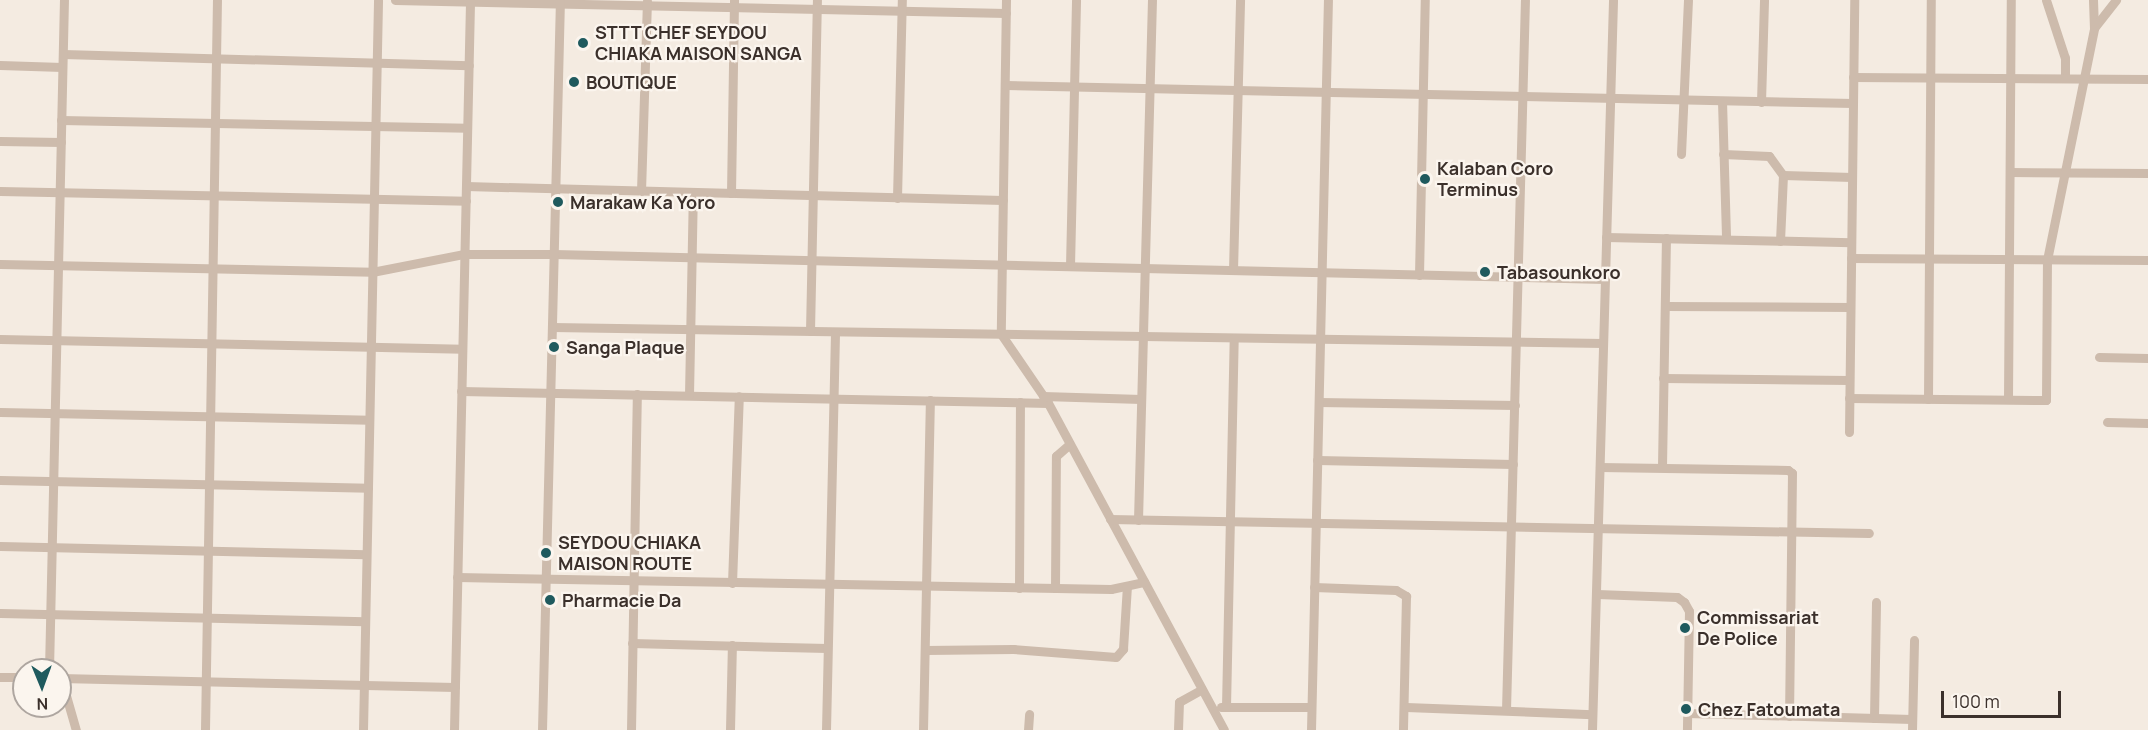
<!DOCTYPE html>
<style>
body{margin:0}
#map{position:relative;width:2148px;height:730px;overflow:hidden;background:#f4ebe1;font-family:Manrope,sans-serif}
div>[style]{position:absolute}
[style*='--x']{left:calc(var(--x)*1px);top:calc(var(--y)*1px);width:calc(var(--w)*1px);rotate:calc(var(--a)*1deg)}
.street>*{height:9px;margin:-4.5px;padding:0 4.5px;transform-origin:4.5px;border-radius:4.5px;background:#cdbbac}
.dots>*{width:16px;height:16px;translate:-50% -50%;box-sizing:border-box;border:3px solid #fbf5ee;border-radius:50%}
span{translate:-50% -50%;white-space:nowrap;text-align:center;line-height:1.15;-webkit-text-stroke:4.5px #fbf5ee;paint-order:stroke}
.poi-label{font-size:18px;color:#3b302b;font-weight:700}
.left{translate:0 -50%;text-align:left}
.north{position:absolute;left:12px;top:658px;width:60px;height:60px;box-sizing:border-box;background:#fbf5ee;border:2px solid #aea6a0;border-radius:50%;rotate:179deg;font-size:16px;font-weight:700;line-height:24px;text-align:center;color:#3b302b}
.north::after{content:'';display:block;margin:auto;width:21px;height:27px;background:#1f5a5e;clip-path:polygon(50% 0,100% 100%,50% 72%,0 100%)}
.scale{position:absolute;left:1941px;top:691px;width:120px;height:27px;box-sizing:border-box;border:3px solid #3b302b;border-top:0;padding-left:8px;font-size:18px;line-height:21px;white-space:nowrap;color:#3b302b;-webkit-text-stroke:4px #fbf5ee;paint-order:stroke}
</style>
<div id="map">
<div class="street">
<div style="--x:395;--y:0;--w:611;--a:1.22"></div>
<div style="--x:1006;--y:0;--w:334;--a:90.9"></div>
<div style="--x:1001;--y:334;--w:83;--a:55.7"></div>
<div style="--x:1048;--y:403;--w:371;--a:61.7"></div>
<div style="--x:2046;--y:0;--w:61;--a:71.9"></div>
<div style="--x:2065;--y:58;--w:20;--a:90"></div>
<div style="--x:2093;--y:0;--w:28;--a:88"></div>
<div style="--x:63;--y:54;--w:406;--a:1.6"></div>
<div style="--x:0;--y:65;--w:62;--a:1.8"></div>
<div style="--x:1853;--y:77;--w:295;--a:0.4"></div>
<div style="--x:1005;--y:85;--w:848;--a:1.22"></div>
<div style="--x:1722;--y:101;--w:138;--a:88.3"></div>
<div style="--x:1761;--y:102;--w:102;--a:-88.3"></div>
<div style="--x:61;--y:120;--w:406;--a:1.1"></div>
<div style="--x:0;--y:141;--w:61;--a:0.9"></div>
<div style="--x:1681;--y:154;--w:154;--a:-87.4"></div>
<div style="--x:1723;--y:154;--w:46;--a:2.5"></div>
<div style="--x:1769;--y:156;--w:24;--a:54"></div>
<div style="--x:1783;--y:175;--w:69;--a:1.7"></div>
<div style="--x:2010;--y:172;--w:138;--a:0.4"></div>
<div style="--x:466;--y:186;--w:537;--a:1.49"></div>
<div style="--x:0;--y:191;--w:466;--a:1.2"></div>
<div style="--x:641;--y:191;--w:190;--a:-88.2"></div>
<div style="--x:731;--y:193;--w:193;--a:-89.1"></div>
<div style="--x:897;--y:198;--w:198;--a:-88.6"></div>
<div style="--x:1606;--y:237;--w:245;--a:1.2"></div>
<div style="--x:1780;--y:241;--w:66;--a:-87.4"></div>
<div style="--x:1851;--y:258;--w:297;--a:0.4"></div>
<div style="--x:0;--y:264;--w:372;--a:1.2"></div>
<div style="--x:372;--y:272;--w:94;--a:-11.1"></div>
<div style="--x:464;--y:254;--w:90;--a:0"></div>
<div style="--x:554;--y:254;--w:1051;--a:1.36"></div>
<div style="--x:1070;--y:266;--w:266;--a:-88.7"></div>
<div style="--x:1233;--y:270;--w:270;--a:-88.5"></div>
<div style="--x:1419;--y:275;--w:275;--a:-88.8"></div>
<div style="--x:1665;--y:306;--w:185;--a:0.3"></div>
<div style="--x:552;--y:327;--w:1051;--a:0.87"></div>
<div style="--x:810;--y:331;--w:331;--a:-88.8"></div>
<div style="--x:0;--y:339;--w:462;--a:1.2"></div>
<div style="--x:2099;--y:357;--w:49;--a:1.2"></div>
<div style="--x:1663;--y:378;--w:186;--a:0.6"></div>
<div style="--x:461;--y:391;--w:587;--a:1.17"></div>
<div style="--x:689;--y:395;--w:203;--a:-88.9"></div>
<div style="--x:1043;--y:396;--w:98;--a:1.8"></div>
<div style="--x:1849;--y:398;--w:197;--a:0.6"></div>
<div style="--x:2046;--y:400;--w:140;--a:-89.6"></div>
<div style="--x:2047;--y:260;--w:237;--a:-78.5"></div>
<div style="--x:2094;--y:28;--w:36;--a:-52"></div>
<div style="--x:1928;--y:399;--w:399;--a:-89.6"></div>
<div style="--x:2008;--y:399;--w:399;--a:-89.6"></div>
<div style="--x:1319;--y:402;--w:196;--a:0.9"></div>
<div style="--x:0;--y:412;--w:369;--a:1.2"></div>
<div style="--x:2107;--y:422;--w:41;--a:1.4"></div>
<div style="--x:1849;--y:432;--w:432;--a:-89.3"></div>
<div style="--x:1317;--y:460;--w:196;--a:1.2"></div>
<div style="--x:1662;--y:466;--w:228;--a:-89"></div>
<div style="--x:1600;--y:467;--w:188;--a:0.9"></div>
<div style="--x:1788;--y:470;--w:5;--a:37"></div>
<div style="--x:1792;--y:473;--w:243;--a:90.7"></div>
<div style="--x:0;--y:480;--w:368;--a:1.2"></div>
<div style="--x:1110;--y:519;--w:759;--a:1.06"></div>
<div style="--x:1138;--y:520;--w:520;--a:-88.46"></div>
<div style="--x:0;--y:546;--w:366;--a:1.3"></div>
<div style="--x:457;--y:577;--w:654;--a:1.05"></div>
<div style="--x:1111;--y:589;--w:34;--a:-12"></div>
<div style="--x:732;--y:583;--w:187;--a:-87.9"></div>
<div style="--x:1314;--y:587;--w:82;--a:2.1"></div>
<div style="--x:1396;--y:590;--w:12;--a:31"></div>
<div style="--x:1406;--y:596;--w:134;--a:91.3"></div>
<div style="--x:1019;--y:588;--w:186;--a:-89.7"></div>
<div style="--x:1055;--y:588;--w:132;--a:-89.6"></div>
<div style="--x:1056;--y:456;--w:18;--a:-41"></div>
<div style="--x:1597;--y:594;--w:80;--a:2.1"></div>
<div style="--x:1677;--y:597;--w:9;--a:36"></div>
<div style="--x:1684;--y:602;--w:10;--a:61"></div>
<div style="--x:1689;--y:611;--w:119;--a:91"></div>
<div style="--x:0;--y:613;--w:365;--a:1.3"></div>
<div style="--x:632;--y:643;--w:195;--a:1.5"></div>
<div style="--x:926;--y:650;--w:87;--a:-0.7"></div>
<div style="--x:1013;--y:649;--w:103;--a:4.4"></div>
<div style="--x:1116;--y:657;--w:11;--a:-49"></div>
<div style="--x:1123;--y:649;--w:63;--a:-86.4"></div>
<div style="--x:49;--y:670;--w:670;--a:-88.72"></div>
<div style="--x:0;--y:677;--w:24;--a:0"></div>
<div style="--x:60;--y:678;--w:395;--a:1.3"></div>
<div style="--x:60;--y:688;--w:6;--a:39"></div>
<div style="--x:65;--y:692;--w:40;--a:74"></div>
<div style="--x:1221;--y:707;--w:90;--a:0"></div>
<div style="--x:1226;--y:707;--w:369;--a:-88.8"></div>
<div style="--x:1406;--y:707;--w:186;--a:2.2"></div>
<div style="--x:1506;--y:710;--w:710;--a:-88.47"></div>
<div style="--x:1687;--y:713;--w:225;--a:1.5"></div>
<div style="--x:1874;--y:718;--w:116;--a:-89"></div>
<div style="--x:205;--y:730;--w:730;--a:-89.06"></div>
<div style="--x:363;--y:730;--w:730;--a:-88.82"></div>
<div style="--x:454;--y:730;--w:730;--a:-88.74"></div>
<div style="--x:542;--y:730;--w:730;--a:-88.59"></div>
<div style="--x:631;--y:730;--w:336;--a:-89"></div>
<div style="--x:730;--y:730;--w:85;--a:-88.7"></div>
<div style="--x:826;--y:730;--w:398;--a:-88.7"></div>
<div style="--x:923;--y:730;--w:330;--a:-88.8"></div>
<div style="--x:1028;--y:730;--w:16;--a:-86"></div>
<div style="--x:1178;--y:730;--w:28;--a:-88"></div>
<div style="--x:1179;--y:702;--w:26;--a:-29"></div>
<div style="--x:1311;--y:730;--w:730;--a:-88.67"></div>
<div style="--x:1592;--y:730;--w:730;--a:-88.35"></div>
<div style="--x:1912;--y:730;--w:90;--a:-88.7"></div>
</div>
<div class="dots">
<div style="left:583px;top:43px;background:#1f5a5e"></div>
<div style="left:574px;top:82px;background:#1f5a5e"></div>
<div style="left:1425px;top:179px;background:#1f5a5e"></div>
<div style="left:558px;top:202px;background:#1f5a5e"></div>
<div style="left:1485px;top:272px;background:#1f5a5e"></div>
<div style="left:554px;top:347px;background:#1f5a5e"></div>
<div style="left:546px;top:553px;background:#1f5a5e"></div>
<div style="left:550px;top:600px;background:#1f5a5e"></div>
<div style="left:1685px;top:628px;background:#1f5a5e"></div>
<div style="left:1686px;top:709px;background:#1f5a5e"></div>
</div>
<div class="poi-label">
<span class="left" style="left:595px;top:43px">STTT CHEF SEYDOU<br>CHIAKA MAISON SANGA</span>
<span class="left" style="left:586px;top:82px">BOUTIQUE</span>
<span class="left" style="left:1437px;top:179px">Kalaban Coro<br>Terminus</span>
<span class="left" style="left:570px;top:202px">Marakaw Ka Yoro</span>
<span class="left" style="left:1497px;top:272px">Tabasounkoro</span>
<span class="left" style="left:566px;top:347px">Sanga Plaque</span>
<span class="left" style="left:558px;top:553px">SEYDOU CHIAKA<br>MAISON ROUTE</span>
<span class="left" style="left:562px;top:600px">Pharmacie Da</span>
<span class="left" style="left:1697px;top:628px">Commissariat<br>De Police</span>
<span class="left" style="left:1698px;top:709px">Chez Fatoumata</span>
</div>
<div class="north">N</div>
<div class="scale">100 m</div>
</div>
